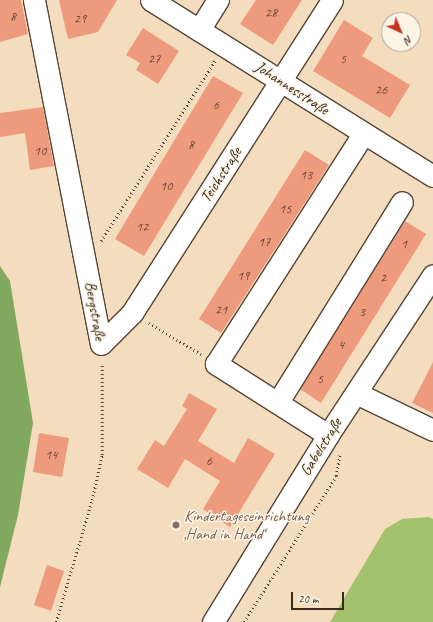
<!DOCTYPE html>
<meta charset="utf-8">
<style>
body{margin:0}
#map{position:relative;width:433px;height:622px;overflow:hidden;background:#f4ddbf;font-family:Caveat,sans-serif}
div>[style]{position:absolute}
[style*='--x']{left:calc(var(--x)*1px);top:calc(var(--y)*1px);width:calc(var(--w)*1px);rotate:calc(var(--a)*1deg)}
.green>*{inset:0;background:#a2c26b}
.forest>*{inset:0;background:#81a85f}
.building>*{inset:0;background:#ee9a7d}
.path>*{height:2.5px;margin-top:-1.25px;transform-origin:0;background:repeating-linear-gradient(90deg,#574536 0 1px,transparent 0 4px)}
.roads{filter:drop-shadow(1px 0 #574536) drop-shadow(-1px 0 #574536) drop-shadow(0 1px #574536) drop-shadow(0 -1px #574536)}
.minor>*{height:21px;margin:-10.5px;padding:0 10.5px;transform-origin:10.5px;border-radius:10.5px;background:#fff}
.dots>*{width:11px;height:11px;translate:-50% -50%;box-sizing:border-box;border:2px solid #fcf5e5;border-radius:50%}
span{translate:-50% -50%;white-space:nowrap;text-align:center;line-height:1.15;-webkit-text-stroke:3px #fcf5e5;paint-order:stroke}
.number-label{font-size:14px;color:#684636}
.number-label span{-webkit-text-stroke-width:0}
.street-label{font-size:16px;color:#3b2a1e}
.education-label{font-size:16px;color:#785e54}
.left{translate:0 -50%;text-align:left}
.north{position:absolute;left:381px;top:12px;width:40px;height:40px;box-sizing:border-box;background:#fcf5e5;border:1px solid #afa495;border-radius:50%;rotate:136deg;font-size:11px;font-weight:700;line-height:16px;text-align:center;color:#3b2a1e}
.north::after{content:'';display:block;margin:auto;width:14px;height:18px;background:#c8321e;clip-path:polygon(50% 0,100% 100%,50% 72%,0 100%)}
.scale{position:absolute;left:291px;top:592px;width:53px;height:18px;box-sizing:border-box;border:2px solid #3b2a1e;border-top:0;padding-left:5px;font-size:12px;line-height:14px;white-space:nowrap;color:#3b2a1e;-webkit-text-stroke:3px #fcf5e5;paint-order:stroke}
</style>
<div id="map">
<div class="green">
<div style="clip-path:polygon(429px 517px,433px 519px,433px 622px,330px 622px,385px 529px,402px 519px)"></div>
</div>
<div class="forest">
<div style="clip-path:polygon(0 266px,10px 281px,33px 423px,18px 515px,0 587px)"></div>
</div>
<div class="building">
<div style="clip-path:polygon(0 0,21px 0,28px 34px,0 42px)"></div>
<div style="clip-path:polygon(59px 0,117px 0,98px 32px,68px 39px)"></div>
<div style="clip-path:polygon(256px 0,302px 0,273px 45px,240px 24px)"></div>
<div style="clip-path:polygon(344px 20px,373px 38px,362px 56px,410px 85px,390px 118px,313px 71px)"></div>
<div style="clip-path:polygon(143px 28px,179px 51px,158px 84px,136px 70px,140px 63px,126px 55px)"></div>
<div style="clip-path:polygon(213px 76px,243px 93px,144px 256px,115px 239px)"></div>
<div style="clip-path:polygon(43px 107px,54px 166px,30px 170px,25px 133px,0 137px,0 113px)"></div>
<div style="clip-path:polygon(305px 150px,329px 165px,221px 333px,199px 319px)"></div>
<div style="clip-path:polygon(405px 221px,426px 234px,321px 403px,300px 389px)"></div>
<div style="clip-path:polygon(433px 362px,433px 413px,412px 403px)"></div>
<div style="clip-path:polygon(189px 393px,217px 409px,198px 441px,234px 463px,248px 438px,275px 454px,230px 527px,203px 509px,220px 481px,185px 459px,168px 488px,137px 469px,155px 440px,164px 446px,187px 409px,182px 406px)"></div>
<div style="clip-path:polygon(39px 433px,69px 438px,62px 477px,33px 472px)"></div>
<div style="clip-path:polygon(47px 565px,64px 571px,51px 611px,34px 605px)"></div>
</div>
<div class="path">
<div style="--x:101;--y:241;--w:213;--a:-57.7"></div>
<div style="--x:149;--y:323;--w:61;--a:30.8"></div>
<div style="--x:56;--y:622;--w:127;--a:-73.6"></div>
<div style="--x:92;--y:500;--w:46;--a:-77.5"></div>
<div style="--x:102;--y:455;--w:92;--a:-90"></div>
<div style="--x:244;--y:622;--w:173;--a:-57.8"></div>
<div style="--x:336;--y:476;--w:22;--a:-80"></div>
</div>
<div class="roads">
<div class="minor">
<div style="--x:34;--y:0;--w:350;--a:79"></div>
<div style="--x:151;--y:0;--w:332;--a:32"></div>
<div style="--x:199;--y:30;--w:36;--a:-58"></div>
<div style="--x:101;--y:344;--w:44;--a:-45"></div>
<div style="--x:132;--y:313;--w:371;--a:-57.4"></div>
<div style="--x:356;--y:393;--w:85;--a:25.7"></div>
<div style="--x:278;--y:402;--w:235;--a:-58.2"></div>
<div style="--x:328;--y:435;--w:133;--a:-147.6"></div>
<div style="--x:216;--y:364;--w:273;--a:-57.4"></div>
<div style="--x:213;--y:622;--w:220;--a:-58.4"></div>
<div style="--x:328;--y:435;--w:191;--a:-56.7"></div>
</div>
</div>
<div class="dots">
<div style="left:176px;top:525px;background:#8d6e63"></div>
</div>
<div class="number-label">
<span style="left:271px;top:13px">28</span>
<span style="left:13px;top:17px">8</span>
<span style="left:80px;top:19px">29</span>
<span style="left:154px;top:59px">27</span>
<span style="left:343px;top:59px">5</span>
<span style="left:381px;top:90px">26</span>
<span style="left:216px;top:105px">6</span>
<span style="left:191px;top:145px">8</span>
<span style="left:40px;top:151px">10</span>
<span style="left:306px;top:175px">13</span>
<span style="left:166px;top:186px">10</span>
<span style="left:285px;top:209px">15</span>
<span style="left:142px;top:227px">12</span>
<span style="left:264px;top:242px">17</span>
<span style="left:404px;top:244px">1</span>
<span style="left:243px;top:276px">19</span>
<span style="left:383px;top:278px">2</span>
<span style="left:221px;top:310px">21</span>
<span style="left:362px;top:312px">3</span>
<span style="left:341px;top:345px">4</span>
<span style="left:320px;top:379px">5</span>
<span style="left:51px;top:455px">14</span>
<span style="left:209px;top:461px">6</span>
</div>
<div class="street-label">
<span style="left:292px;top:88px;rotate:33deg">Johannesstraße</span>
<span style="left:221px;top:175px;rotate:-57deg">Teichstraße</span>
<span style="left:95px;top:311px;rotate:80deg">Bergstraße</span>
<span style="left:321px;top:447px;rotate:-58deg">Gabelstraße</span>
</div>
<div class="education-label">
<span class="left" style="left:184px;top:525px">Kindertageseinrichtung<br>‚Hand in Hand‘</span>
</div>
<div class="north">N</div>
<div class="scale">20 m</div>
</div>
